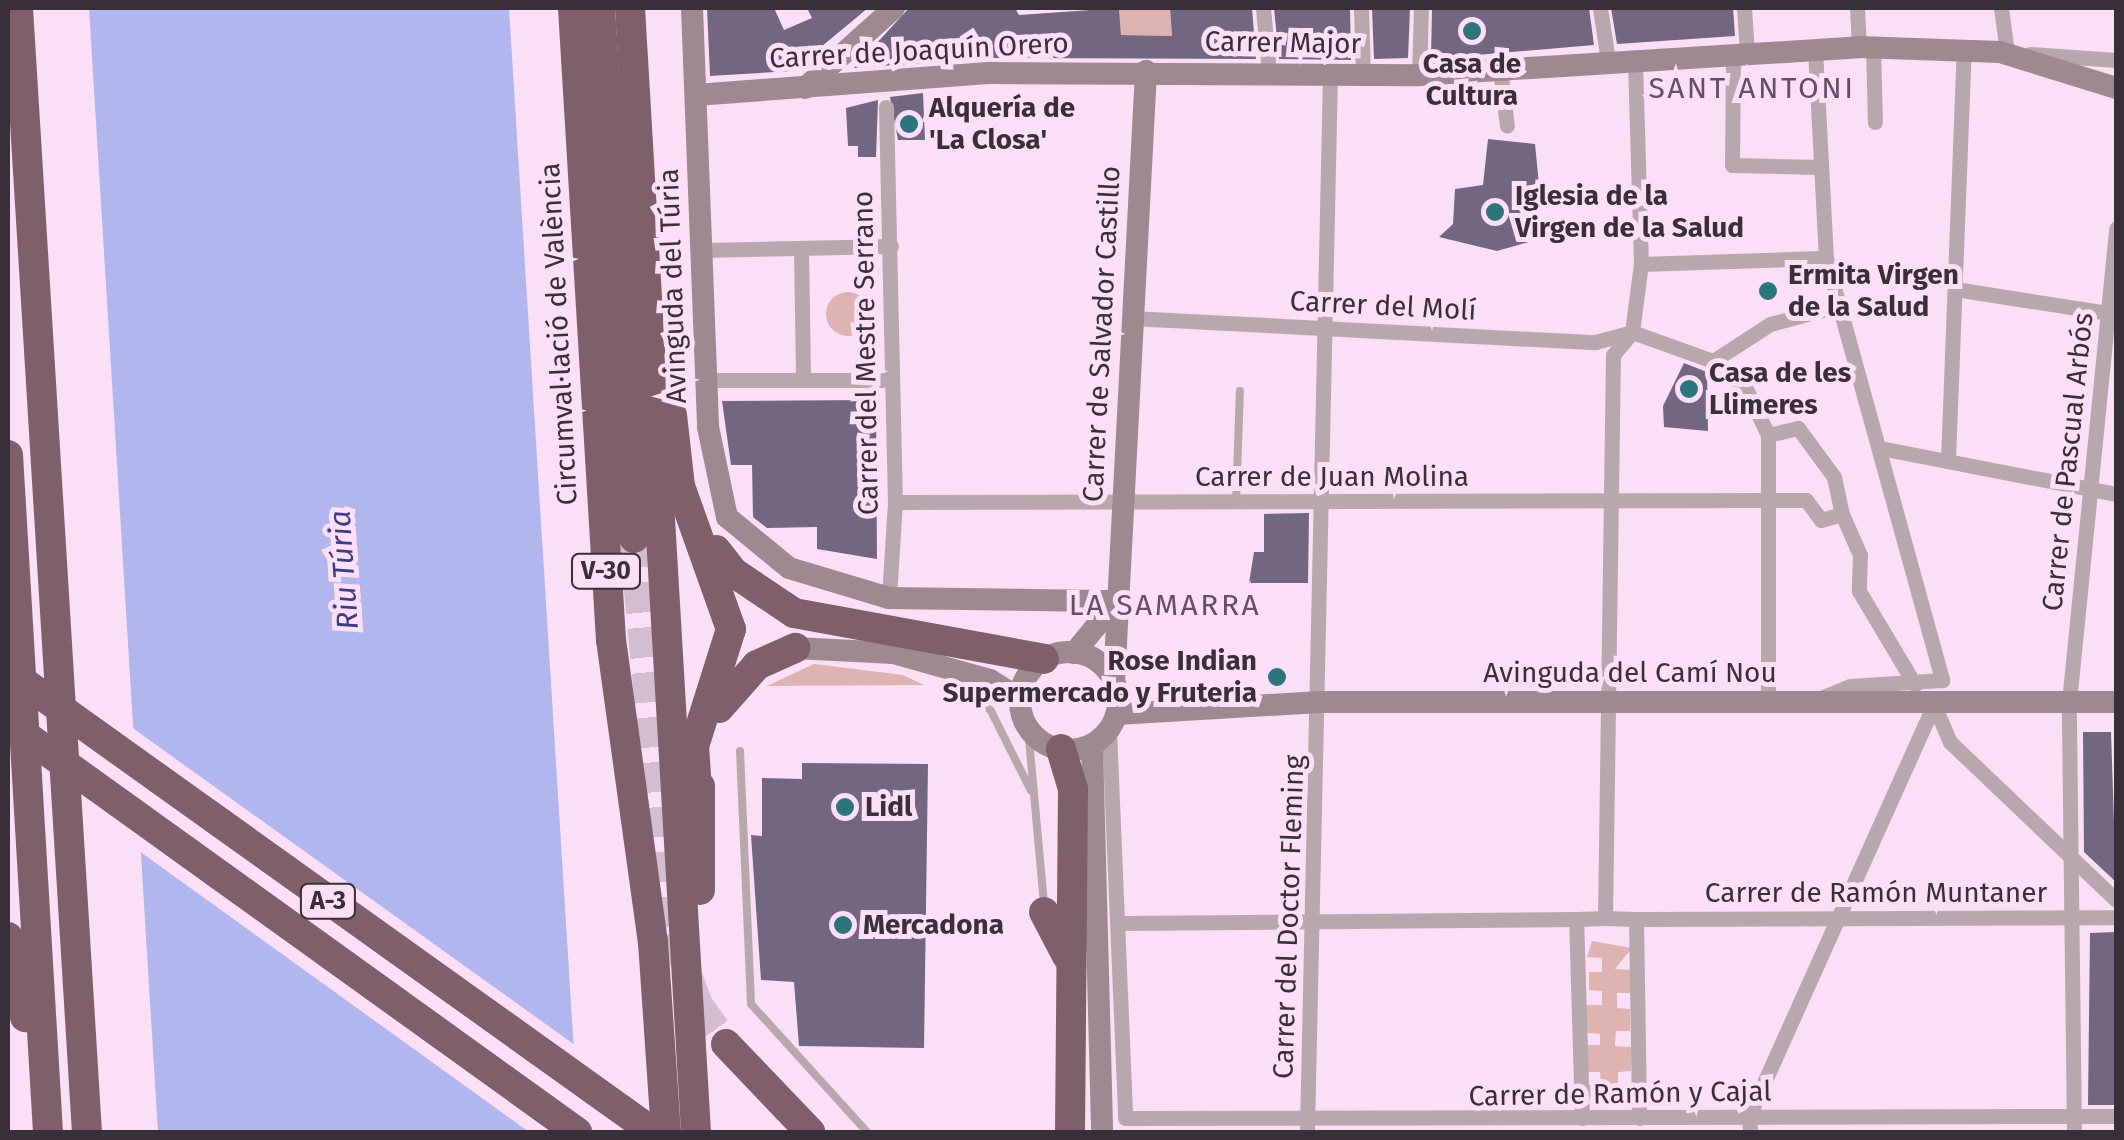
<!DOCTYPE html>
<meta charset="utf-8">
<style>
body{margin:0}
#map{position:relative;width:2124px;height:1140px;overflow:hidden;background:#fbdff7;font-family:"Fira Sans",sans-serif}
div>[style]{position:absolute}
[style*='--x']{left:calc(var(--x)*1px);top:calc(var(--y)*1px);width:calc(var(--w)*1px);rotate:calc(var(--a)*1deg)}
.green>*{inset:0;background:#deb3b2}
.round{border-radius:50%}
.water>*{inset:0;background:#b1b7ee}
.pier>*{inset:0;background:#fbdff7}
.building>*{inset:0;background:#726681}
.highway-tunnel>*{height:30px;margin-top:-15px;transform-origin:0;background:repeating-linear-gradient(90deg,#d4bcd1 0 30px,transparent 0 45px)}
.lane>*{height:8px;margin:-4px;padding:0 4px;transform-origin:4px;border-radius:4px;background:#b8a8ad}
.street>*{height:15px;margin:-7.5px;padding:0 7.5px;transform-origin:7.5px;border-radius:7.5px;background:#b8a8ad}
.secondary>*{height:22px;margin:-11px;padding:0 11px;transform-origin:11px;border-radius:11px;background:#9f8990}
.secondary>.ring{margin:-11px;padding:0;box-sizing:content-box;background:none;border:22px solid #9f8990;border-radius:50%}
.highway>*{height:30px;margin:-15px;padding:0 15px;transform-origin:15px;border-radius:15px;background:#7e5f6a}
.highway-bridge>*{height:30px;margin:-15px;padding:0 15px;transform-origin:15px;border-radius:15px;background:#7e5f6a}
.dots>*{width:28px;height:28px;translate:-50% -50%;box-sizing:border-box;border:5px solid #fbdff7;border-radius:50%}
span{translate:-50% -50%;white-space:nowrap;text-align:center;line-height:1.15;-webkit-text-stroke:10px #fbdff7;paint-order:stroke}
.shield-label span{padding:2px 8px;background:#fbdff7;border:2px solid;border-radius:8px;-webkit-text-stroke-width:0}
.shield-label{font-size:25px;color:#392f38;font-weight:700}
.street-label{font-size:28px;color:#392f38}
.poi-label{font-size:28px;color:#392f38;font-weight:700}
.left{translate:0 -50%;text-align:left}
.right{translate:-100% -50%;text-align:right}
.neighbourhood-label{font-size:30px;color:#664f63;letter-spacing:2.5px}
.water-label{font-size:30px;color:#3c3c7e;font-style:italic}
.frame{position:absolute;inset:0;border:10px solid #392f38;pointer-events:none}
</style>
<div id="map">
<div class="green">
<div style="clip-path:polygon(1119px 8px,1170px 8px,1172px 36px,1121px 35px)"></div>
<div class="round" style="left:826px;top:292px;width:44px;height:44px"></div>
<div style="clip-path:polygon(814px 664px,903px 675px,924px 685px,767px 686px)"></div>
<div style="clip-path:polygon(1592px 941px,1632px 948px,1615px 969px,1632px 970px,1631px 993px,1617px 993px,1617px 1008px,1630px 1009px,1630px 1031px,1616px 1031px,1615px 1046px,1631px 1047px,1631px 1071px,1618px 1072px,1618px 1085px,1633px 1085px,1628px 1103px,1586px 1097px,1586px 1085px,1601px 1085px,1600px 1072px,1587px 1072px,1587px 1045px,1600px 1045px,1600px 1034px,1586px 1033px,1586px 1005px,1602px 1005px,1602px 991px,1589px 990px,1589px 972px,1602px 972px,1602px 958px,1587px 957px)"></div>
</div>
<div class="water">
<div style="clip-path:polygon(89px 8px,509px 8px,579px 1132px,158px 1132px)"></div>
</div>
<div class="pier">
<div style="clip-path:polygon(127px 724px,579px 1048px,584px 1132px,529px 1132px,135px 848px)"></div>
</div>
<div class="building">
<div style="clip-path:polygon(707px 8px,774px 8px,784px 30px,812px 18px,807px 8px,868px 8px,792px 71px,710px 76px)"></div>
<div style="clip-path:polygon(909px 8px,1015px 8px,1019px 15px,1119px 8px,1121px 35px,1172px 36px,1170px 8px,1252px 8px,1256px 59px,991px 58px,854px 68px)"></div>
<div style="clip-path:polygon(1274px 8px,1350px 8px,1351px 60px,1279px 59px)"></div>
<div style="clip-path:polygon(1372px 8px,1410px 8px,1408px 58px,1374px 59px)"></div>
<div style="clip-path:polygon(1432px 8px,1589px 8px,1594px 45px,1431px 59px)"></div>
<div style="clip-path:polygon(1611px 8px,1733px 8px,1735px 36px,1617px 44px)"></div>
<div style="clip-path:polygon(923px 93px,925px 140px,898px 140px,890px 97px)"></div>
<div style="clip-path:polygon(878px 100px,876px 157px,858px 157px,858px 146px,848px 146px,846px 108px)"></div>
<div style="clip-path:polygon(1488px 139px,1535px 144px,1539px 185px,1532px 241px,1497px 251px,1439px 237px,1453px 224px,1455px 189px,1483px 185px)"></div>
<div style="clip-path:polygon(1684px 363px,1707px 372px,1708px 431px,1664px 427px,1663px 406px)"></div>
<div style="clip-path:polygon(876px 400px,877px 559px,817px 549px,817px 527px,767px 528px,753px 517px,752px 465px,731px 465px,722px 401px)"></div>
<div style="clip-path:polygon(1309px 513px,1308px 583px,1249px 583px,1254px 552px,1264px 552px,1264px 514px)"></div>
<div style="clip-path:polygon(2083px 732px,2111px 732px,2116px 882px,2084px 852px)"></div>
<div style="clip-path:polygon(802px 763px,928px 764px,924px 1048px,799px 1046px,794px 982px,761px 980px,751px 835px,762px 836px,762px 778px,802px 779px)"></div>
<div style="clip-path:polygon(2116px 932px,2116px 1105px,2088px 1105px,2090px 933px)"></div>
</div>
<div class="highway-tunnel">
<div style="--x:634;--y:538;--w:397;--a:84.6"></div>
<div style="--x:671;--y:933;--w:77;--a:69.4"></div>
<div style="--x:698;--y:1005;--w:48;--a:54.3"></div>
</div>
<div class="lane">
<div style="--x:1236;--y:503;--w:112;--a:-88"></div>
<div style="--x:958;--y:678;--w:47;--a:45"></div>
<div style="--x:991;--y:711;--w:89;--a:63.4"></div>
<div style="--x:1028;--y:728;--w:177;--a:84.8"></div>
<div style="--x:740;--y:751;--w:253;--a:87.5"></div>
<div style="--x:751;--y:1004;--w:173;--a:47.8"></div>
</div>
<div class="street">
<div style="--x:1263;--y:8;--w:65;--a:84.7"></div>
<div style="--x:1361;--y:8;--w:66;--a:88.3"></div>
<div style="--x:1600;--y:8;--w:53;--a:81.3"></div>
<div style="--x:1744;--y:8;--w:44;--a:86.1"></div>
<div style="--x:1857;--y:8;--w:39;--a:87"></div>
<div style="--x:2001;--y:8;--w:44;--a:82.2"></div>
<div style="--x:1873;--y:47;--w:75;--a:88.5"></div>
<div style="--x:1815;--y:49;--w:209;--a:87"></div>
<div style="--x:1826;--y:258;--w:438;--a:74.6"></div>
<div style="--x:1942;--y:680;--w:92;--a:176.3"></div>
<div style="--x:1850;--y:686;--w:31;--a:158"></div>
<div style="--x:1733;--y:53;--w:112;--a:90.5"></div>
<div style="--x:1732;--y:165;--w:89;--a:1.3"></div>
<div style="--x:2030;--y:54;--w:86;--a:4"></div>
<div style="--x:1500;--y:69;--w:57;--a:83"></div>
<div style="--x:1419;--y:75;--w:67;--a:-88.3"></div>
<div style="--x:886;--y:107;--w:395;--a:88.7"></div>
<div style="--x:895;--y:502;--w:96;--a:93.6"></div>
<div style="--x:801;--y:248;--w:132;--a:89.1"></div>
<div style="--x:701;--y:250;--w:190;--a:-1.2"></div>
<div style="--x:1641;--y:264;--w:185;--a:-1.9"></div>
<div style="--x:1955;--y:289;--w:161;--a:8.9"></div>
<div style="--x:1131;--y:318;--w:465;--a:3"></div>
<div style="--x:1595;--y:342;--w:38;--a:-15"></div>
<div style="--x:1632;--y:332;--w:86;--a:19.7"></div>
<div style="--x:1713;--y:361;--w:45;--a:41.4"></div>
<div style="--x:1747;--y:391;--w:49;--a:64.5"></div>
<div style="--x:1768;--y:435;--w:269;--a:90"></div>
<div style="--x:1632;--y:332;--w:69;--a:-82.5"></div>
<div style="--x:1641;--y:264;--w:204;--a:-91.7"></div>
<div style="--x:1713;--y:361;--w:68;--a:-33"></div>
<div style="--x:1770;--y:324;--w:73;--a:-15"></div>
<div style="--x:705;--y:380;--w:187;--a:0"></div>
<div style="--x:1768;--y:435;--w:31;--a:-13"></div>
<div style="--x:1798;--y:428;--w:61;--a:53.7"></div>
<div style="--x:1834;--y:477;--w:38;--a:78"></div>
<div style="--x:1880;--y:448;--w:240;--a:11"></div>
<div style="--x:1948;--y:460;--w:410;--a:-87.8"></div>
<div style="--x:895;--y:502;--w:911;--a:-0.13"></div>
<div style="--x:1806;--y:500;--w:25;--a:53"></div>
<div style="--x:1821;--y:520;--w:22;--a:-16"></div>
<div style="--x:1842;--y:514;--w:45;--a:66.3"></div>
<div style="--x:1860;--y:555;--w:36;--a:92"></div>
<div style="--x:1859;--y:591;--w:109;--a:59.2"></div>
<div style="--x:1934;--y:705;--w:40;--a:66.6"></div>
<div style="--x:1950;--y:742;--w:229;--a:43.6"></div>
<div style="--x:1109;--y:730;--w:388;--a:87.6"></div>
<div style="--x:1125;--y:1118;--w:991;--a:-0.12"></div>
<div style="--x:1605;--y:918;--w:563;--a:-89.19"></div>
<div style="--x:1613;--y:355;--w:30;--a:-50"></div>
<div style="--x:1636;--y:919;--w:480;--a:-0.2"></div>
<div style="--x:1123;--y:923;--w:453;--a:-0.5"></div>
<div style="--x:1582;--y:1118;--w:199;--a:-91.7"></div>
<div style="--x:1576;--y:919;--w:29;--a:-2"></div>
<div style="--x:1605;--y:918;--w:31;--a:2"></div>
<div style="--x:1636;--y:919;--w:199;--a:89.1"></div>
<div style="--x:1307;--y:1129;--w:1054;--a:-88.75"></div>
<div style="--x:1750;--y:1132;--w:16;--a:-94"></div>
<div style="--x:1749;--y:1116;--w:451;--a:-65.8"></div>
<div style="--x:2074;--y:1132;--w:430;--a:-90.7"></div>
<div style="--x:2069;--y:702;--w:476;--a:-84.3"></div>
</div>
<div class="secondary">
<div style="--x:692;--y:8;--w:419;--a:87.8"></div>
<div style="--x:708;--y:427;--w:92;--a:78.1"></div>
<div style="--x:727;--y:517;--w:80;--a:39.4"></div>
<div style="--x:789;--y:568;--w:104;--a:16.7"></div>
<div style="--x:889;--y:598;--w:228;--a:0.8"></div>
<div style="--x:805;--y:88;--w:120;--a:-42"></div>
<div style="--x:696;--y:95;--w:296;--a:-4.3"></div>
<div style="--x:991;--y:73;--w:428;--a:0.3"></div>
<div style="--x:1419;--y:75;--w:441;--a:-3.6"></div>
<div style="--x:1859;--y:47;--w:141;--a:2"></div>
<div style="--x:2000;--y:52;--w:121;--a:17.2"></div>
<div style="--x:795;--y:648;--w:98;--a:2.9"></div>
<div style="--x:893;--y:653;--w:101;--a:15.6"></div>
<div style="--x:990;--y:680;--w:36;--a:32"></div>
<div class="ring" style="left:1020px;top:652px;width:76px;height:76px"></div>
<div style="--x:1074;--y:653;--w:67;--a:-50.4"></div>
<div style="--x:1114;--y:682;--w:612;--a:-87"></div>
<div style="--x:1117;--y:714;--w:204;--a:-3.4"></div>
<div style="--x:1321;--y:702;--w:795;--a:0"></div>
<div style="--x:1092;--y:745;--w:387;--a:88.5"></div>
</div>
<div class="highway">
<div style="--x:18;--y:8;--w:1126;--a:86.49"></div>
<div style="--x:573;--y:8;--w:633;--a:86.56"></div>
<div style="--x:611;--y:640;--w:305;--a:82.1"></div>
<div style="--x:653;--y:942;--w:190;--a:86.1"></div>
<div style="--x:600;--y:8;--w:531;--a:86.33"></div>
<div style="--x:630;--y:8;--w:1126;--a:86.64"></div>
<div style="--x:672;--y:415;--w:71;--a:83.6"></div>
<div style="--x:680;--y:486;--w:152;--a:70.4"></div>
<div style="--x:731;--y:629;--w:123;--a:107.5"></div>
<div style="--x:694;--y:746;--w:58;--a:86.1"></div>
<div style="--x:8;--y:455;--w:678;--a:86.62"></div>
<div style="--x:716;--y:550;--w:28;--a:52"></div>
<div style="--x:733;--y:572;--w:73;--a:33.9"></div>
<div style="--x:794;--y:613;--w:254;--a:10.4"></div>
<div style="--x:719;--y:708;--w:57;--a:-48.5"></div>
<div style="--x:757;--y:665;--w:42;--a:-24.1"></div>
<div style="--x:1061;--y:749;--w:42;--a:73.3"></div>
<div style="--x:1073;--y:789;--w:343;--a:90.5"></div>
<div style="--x:700;--y:890;--w:104;--a:-90"></div>
<div style="--x:1044;--y:912;--w:50;--a:62.4"></div>
<div style="--x:8;--y:937;--w:82;--a:78"></div>
<div style="--x:726;--y:1044;--w:122;--a:46.3"></div>
</div>
<div class="highway-bridge">
<div style="--x:8;--y:671;--w:789;--a:35.56"></div>
<div style="--x:8;--y:723;--w:701;--a:35.71"></div>
</div>
<div class="dots">
<div style="left:1472px;top:31px;background:#2c757c"></div>
<div style="left:909px;top:124px;background:#2c757c"></div>
<div style="left:1495px;top:212px;background:#2c757c"></div>
<div style="left:1768px;top:291px;background:#2c757c"></div>
<div style="left:1689px;top:389px;background:#2c757c"></div>
<div style="left:1277px;top:677px;background:#2c757c"></div>
<div style="left:845px;top:807px;background:#2c757c"></div>
<div style="left:843px;top:925px;background:#2c757c"></div>
</div>
<div class="shield-label">
<span style="left:606px;top:571px">V-30</span>
<span style="left:328px;top:901px">A-3</span>
</div>
<div class="street-label">
<span style="left:1283px;top:43px;rotate:1deg">Carrer Major</span>
<span style="left:919px;top:51px;rotate:-3deg">Carrer de Joaquín Orero</span>
<span style="left:673px;top:286px;rotate:-92deg">Avinguda del Túria</span>
<span style="left:1383px;top:306px;rotate:3deg">Carrer del Molí</span>
<span style="left:559px;top:334px;rotate:-93deg">Circumval·lació de València</span>
<span style="left:1102px;top:334px;rotate:-87deg">Carrer de Salvador Castillo</span>
<span style="left:866px;top:353px;rotate:-91deg">Carrer del Mestre Serrano</span>
<span style="left:2068px;top:462px;rotate:-84deg">Carrer de Pascual Arbós</span>
<span style="left:1332px;top:477px">Carrer de Juan Molina</span>
<span style="left:1630px;top:673px">Avinguda del Camí Nou</span>
<span style="left:1876px;top:893px">Carrer de Ramón Muntaner</span>
<span style="left:1289px;top:917px;rotate:-88deg">Carrer del Doctor Fleming</span>
<span style="left:1620px;top:1094px;rotate:-1deg">Carrer de Ramón y Cajal</span>
</div>
<div class="poi-label">
<span style="left:1472px;top:80px">Casa de<br>Cultura</span>
<span class="left" style="left:929px;top:124px">Alquería de<br>'La Closa'</span>
<span class="left" style="left:1515px;top:212px">Iglesia de la<br>Virgen de la Salud</span>
<span class="left" style="left:1788px;top:291px">Ermita Virgen<br>de la Salud</span>
<span class="left" style="left:1709px;top:389px">Casa de les<br>Llimeres</span>
<span class="right" style="left:1257px;top:677px">Rose Indian<br>Supermercado y Fruteria</span>
<span class="left" style="left:865px;top:807px">Lidl</span>
<span class="left" style="left:863px;top:925px">Mercadona</span>
</div>
<div class="neighbourhood-label">
<span style="left:1752px;top:88px">SANT ANTONI</span>
<span style="left:1165px;top:605px">LA SAMARRA</span>
</div>
<div class="water-label">
<span style="left:344px;top:570px;rotate:-94deg">Riu Túria</span>
</div>
<div class="frame"></div>
</div>
